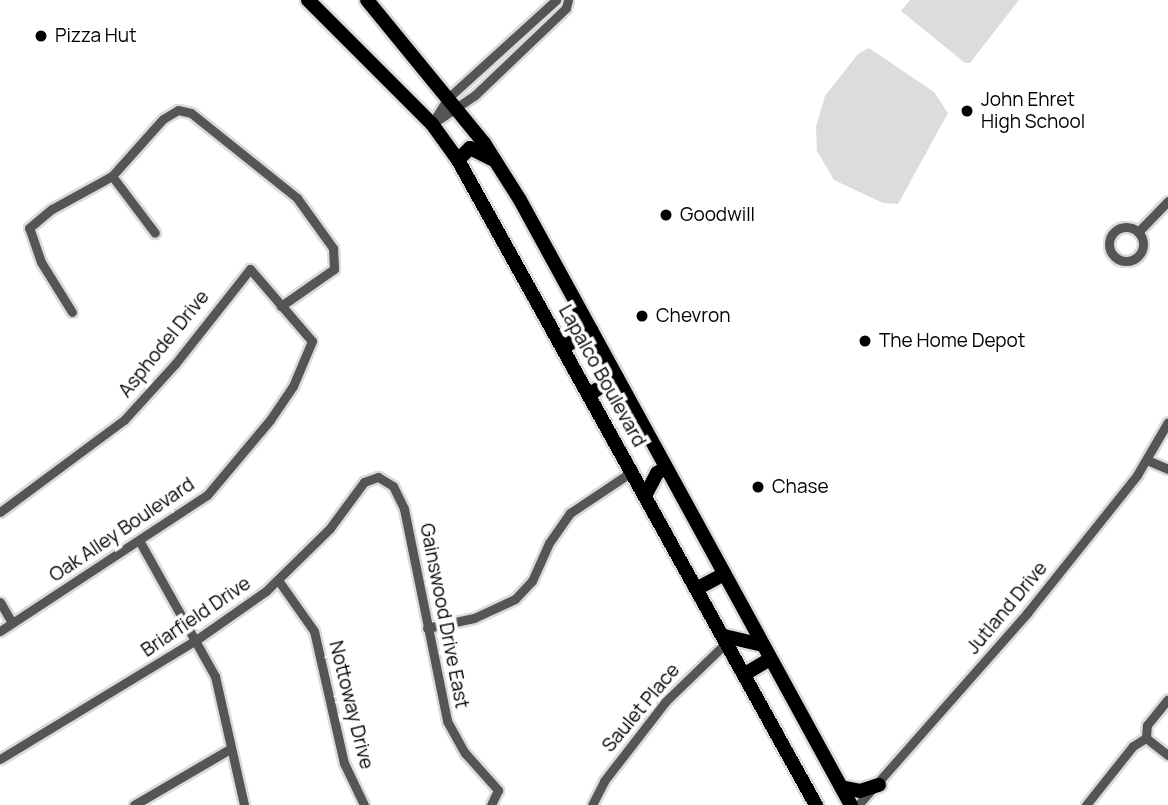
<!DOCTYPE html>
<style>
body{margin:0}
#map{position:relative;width:1168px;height:805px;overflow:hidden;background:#fff;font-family:Manrope,sans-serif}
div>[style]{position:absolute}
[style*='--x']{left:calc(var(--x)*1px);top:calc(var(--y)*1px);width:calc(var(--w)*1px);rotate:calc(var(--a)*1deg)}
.green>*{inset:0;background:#dcdcdc}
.roads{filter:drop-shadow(2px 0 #dbdbdb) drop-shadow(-2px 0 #dbdbdb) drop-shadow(0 2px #dbdbdb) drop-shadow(0 -2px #dbdbdb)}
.street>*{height:9px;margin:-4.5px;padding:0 4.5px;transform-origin:4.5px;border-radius:4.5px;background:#555}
.street>.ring{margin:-4.5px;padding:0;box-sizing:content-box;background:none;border:9px solid #555;border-radius:50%}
.primary>*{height:14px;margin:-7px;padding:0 7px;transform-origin:7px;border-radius:7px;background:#000}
.dots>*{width:19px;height:19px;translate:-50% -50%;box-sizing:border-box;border:4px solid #fff;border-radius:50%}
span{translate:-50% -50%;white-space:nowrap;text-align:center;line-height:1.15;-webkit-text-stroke:7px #fff;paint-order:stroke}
.poi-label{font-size:19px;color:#000}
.left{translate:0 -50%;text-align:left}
.street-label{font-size:19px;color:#000}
</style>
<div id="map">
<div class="green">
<div style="clip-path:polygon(910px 0,1019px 0,970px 63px,965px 63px,901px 11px)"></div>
<div style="clip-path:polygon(869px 48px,934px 92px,948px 113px,898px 204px,883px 203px,834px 180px,817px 151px,816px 127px,825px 96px,858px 54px)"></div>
</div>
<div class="roads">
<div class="street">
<div style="--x:433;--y:122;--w:28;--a:-58"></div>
<div style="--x:448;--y:98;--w:146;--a:-42.2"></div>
<div style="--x:432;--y:124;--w:52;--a:-34"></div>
<div style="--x:475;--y:95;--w:126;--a:-43.7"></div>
<div style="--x:566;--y:8;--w:8;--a:-76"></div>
<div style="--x:112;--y:176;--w:71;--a:53"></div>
<div class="ring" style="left:1109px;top:227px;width:25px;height:25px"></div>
<div style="--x:1138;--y:232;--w:43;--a:-45.9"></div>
<div style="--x:72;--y:312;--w:59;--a:-121.8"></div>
<div style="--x:41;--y:262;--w:36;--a:-109"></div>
<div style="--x:29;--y:228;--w:30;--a:-40"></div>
<div style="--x:52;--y:209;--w:68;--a:-28.8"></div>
<div style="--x:112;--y:176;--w:76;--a:-48.2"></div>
<div style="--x:163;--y:119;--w:17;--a:-31"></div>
<div style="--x:178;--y:110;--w:13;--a:13"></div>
<div style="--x:191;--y:113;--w:136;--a:38.7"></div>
<div style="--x:297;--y:198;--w:62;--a:54.2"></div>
<div style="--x:333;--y:248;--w:21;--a:87"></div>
<div style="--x:334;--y:269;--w:65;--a:145.1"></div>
<div style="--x:1147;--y:460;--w:23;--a:23"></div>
<div style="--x:0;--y:512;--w:154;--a:-36.6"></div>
<div style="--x:124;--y:420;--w:76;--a:-47.7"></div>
<div style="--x:175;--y:364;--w:121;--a:-51.7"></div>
<div style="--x:250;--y:269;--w:95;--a:49.3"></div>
<div style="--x:312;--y:341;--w:49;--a:112.9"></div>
<div style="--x:293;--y:386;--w:41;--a:124.1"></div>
<div style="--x:270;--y:420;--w:98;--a:130"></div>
<div style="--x:207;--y:495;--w:248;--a:146.7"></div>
<div style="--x:140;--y:542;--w:154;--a:60.8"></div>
<div style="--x:215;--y:676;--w:132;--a:77.3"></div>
<div style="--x:278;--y:580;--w:62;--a:54.8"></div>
<div style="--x:314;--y:631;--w:135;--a:77.2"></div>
<div style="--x:344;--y:763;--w:47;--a:64.5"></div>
<div style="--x:0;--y:602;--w:24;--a:60"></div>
<div style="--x:427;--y:628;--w:48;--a:-12"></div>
<div style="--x:474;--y:618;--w:45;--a:-24.9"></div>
<div style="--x:515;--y:599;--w:25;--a:-47"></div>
<div style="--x:532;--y:581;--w:42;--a:-65.9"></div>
<div style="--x:549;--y:543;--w:37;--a:-55"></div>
<div style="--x:570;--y:513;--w:76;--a:-33.7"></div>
<div style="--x:1146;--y:738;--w:13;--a:-86"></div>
<div style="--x:1147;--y:725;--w:33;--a:-51"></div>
<div style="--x:1146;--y:738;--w:28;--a:38"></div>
<div style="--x:0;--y:759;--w:229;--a:-31.3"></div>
<div style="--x:196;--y:640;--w:85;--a:-35"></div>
<div style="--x:266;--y:591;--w:90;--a:-44.5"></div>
<div style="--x:330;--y:528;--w:57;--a:-53.5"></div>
<div style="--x:364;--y:482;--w:15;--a:-20"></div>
<div style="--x:378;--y:477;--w:17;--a:31"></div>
<div style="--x:393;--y:486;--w:25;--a:64"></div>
<div style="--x:404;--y:509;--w:216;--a:78.5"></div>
<div style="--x:447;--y:721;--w:37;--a:61"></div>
<div style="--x:465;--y:753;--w:50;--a:48.3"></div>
<div style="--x:498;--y:790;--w:17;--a:115"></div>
<div style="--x:134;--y:805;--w:111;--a:-30.3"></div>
<div style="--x:592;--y:805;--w:27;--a:-63"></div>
<div style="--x:604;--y:781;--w:100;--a:-52.3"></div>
<div style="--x:665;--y:702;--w:86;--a:-44.1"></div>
<div style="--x:858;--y:805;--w:256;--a:-48.6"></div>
<div style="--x:1027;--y:613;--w:176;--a:-51.4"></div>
<div style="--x:1137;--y:475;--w:61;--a:-59.7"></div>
<div style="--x:1086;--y:805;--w:75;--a:-51.5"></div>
<div style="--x:1133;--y:746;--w:15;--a:-32"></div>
</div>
<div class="primary">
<div style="--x:308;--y:0;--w:175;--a:45"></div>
<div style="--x:432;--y:124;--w:44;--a:54.2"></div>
<div style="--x:458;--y:160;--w:738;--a:60.97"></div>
<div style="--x:367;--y:0;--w:185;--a:50.7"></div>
<div style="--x:484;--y:143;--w:67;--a:57.7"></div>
<div style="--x:520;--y:200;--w:690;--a:61.32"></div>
<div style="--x:458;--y:160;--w:17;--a:-45"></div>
<div style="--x:470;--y:148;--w:25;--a:27"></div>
<div style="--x:564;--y:347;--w:32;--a:-32"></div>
<div style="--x:590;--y:394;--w:31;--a:-33"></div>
<div style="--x:646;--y:494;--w:24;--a:-62"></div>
<div style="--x:657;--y:473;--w:10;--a:-29"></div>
<div style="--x:698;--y:588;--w:30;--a:-28"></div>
<div style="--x:724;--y:636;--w:40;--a:13"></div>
<div style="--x:745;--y:674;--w:29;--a:-31"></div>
<div style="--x:841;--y:787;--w:19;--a:12"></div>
<div style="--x:860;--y:791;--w:20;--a:-18"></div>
</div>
</div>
<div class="dots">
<div style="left:41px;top:36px;background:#000"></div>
<div style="left:967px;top:111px;background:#000"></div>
<div style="left:666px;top:215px;background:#000"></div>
<div style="left:642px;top:316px;background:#000"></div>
<div style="left:865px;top:341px;background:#000"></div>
<div style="left:758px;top:487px;background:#000"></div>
</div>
<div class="poi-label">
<span class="left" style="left:55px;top:36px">Pizza Hut</span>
<span class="left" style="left:981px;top:111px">John Ehret<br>High School</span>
<span class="left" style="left:680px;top:215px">Goodwill</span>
<span class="left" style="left:656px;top:316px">Chevron</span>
<span class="left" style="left:879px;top:341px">The Home Depot</span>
<span class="left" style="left:772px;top:487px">Chase</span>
</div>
<div class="street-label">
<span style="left:164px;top:344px;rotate:-51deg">Asphodel Drive</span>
<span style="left:602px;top:376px;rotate:61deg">Lapalco Boulevard</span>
<span style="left:122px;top:530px;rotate:-34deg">Oak Alley Boulevard</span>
<span style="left:1007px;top:608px;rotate:-50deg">Jutland Drive</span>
<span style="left:444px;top:616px;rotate:79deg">Gainswood Drive East</span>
<span style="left:196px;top:617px;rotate:-34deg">Briarfield Drive</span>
<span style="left:351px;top:705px;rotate:76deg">Nottoway Drive</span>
<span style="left:641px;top:708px;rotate:-50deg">Saulet Place</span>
</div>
</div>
